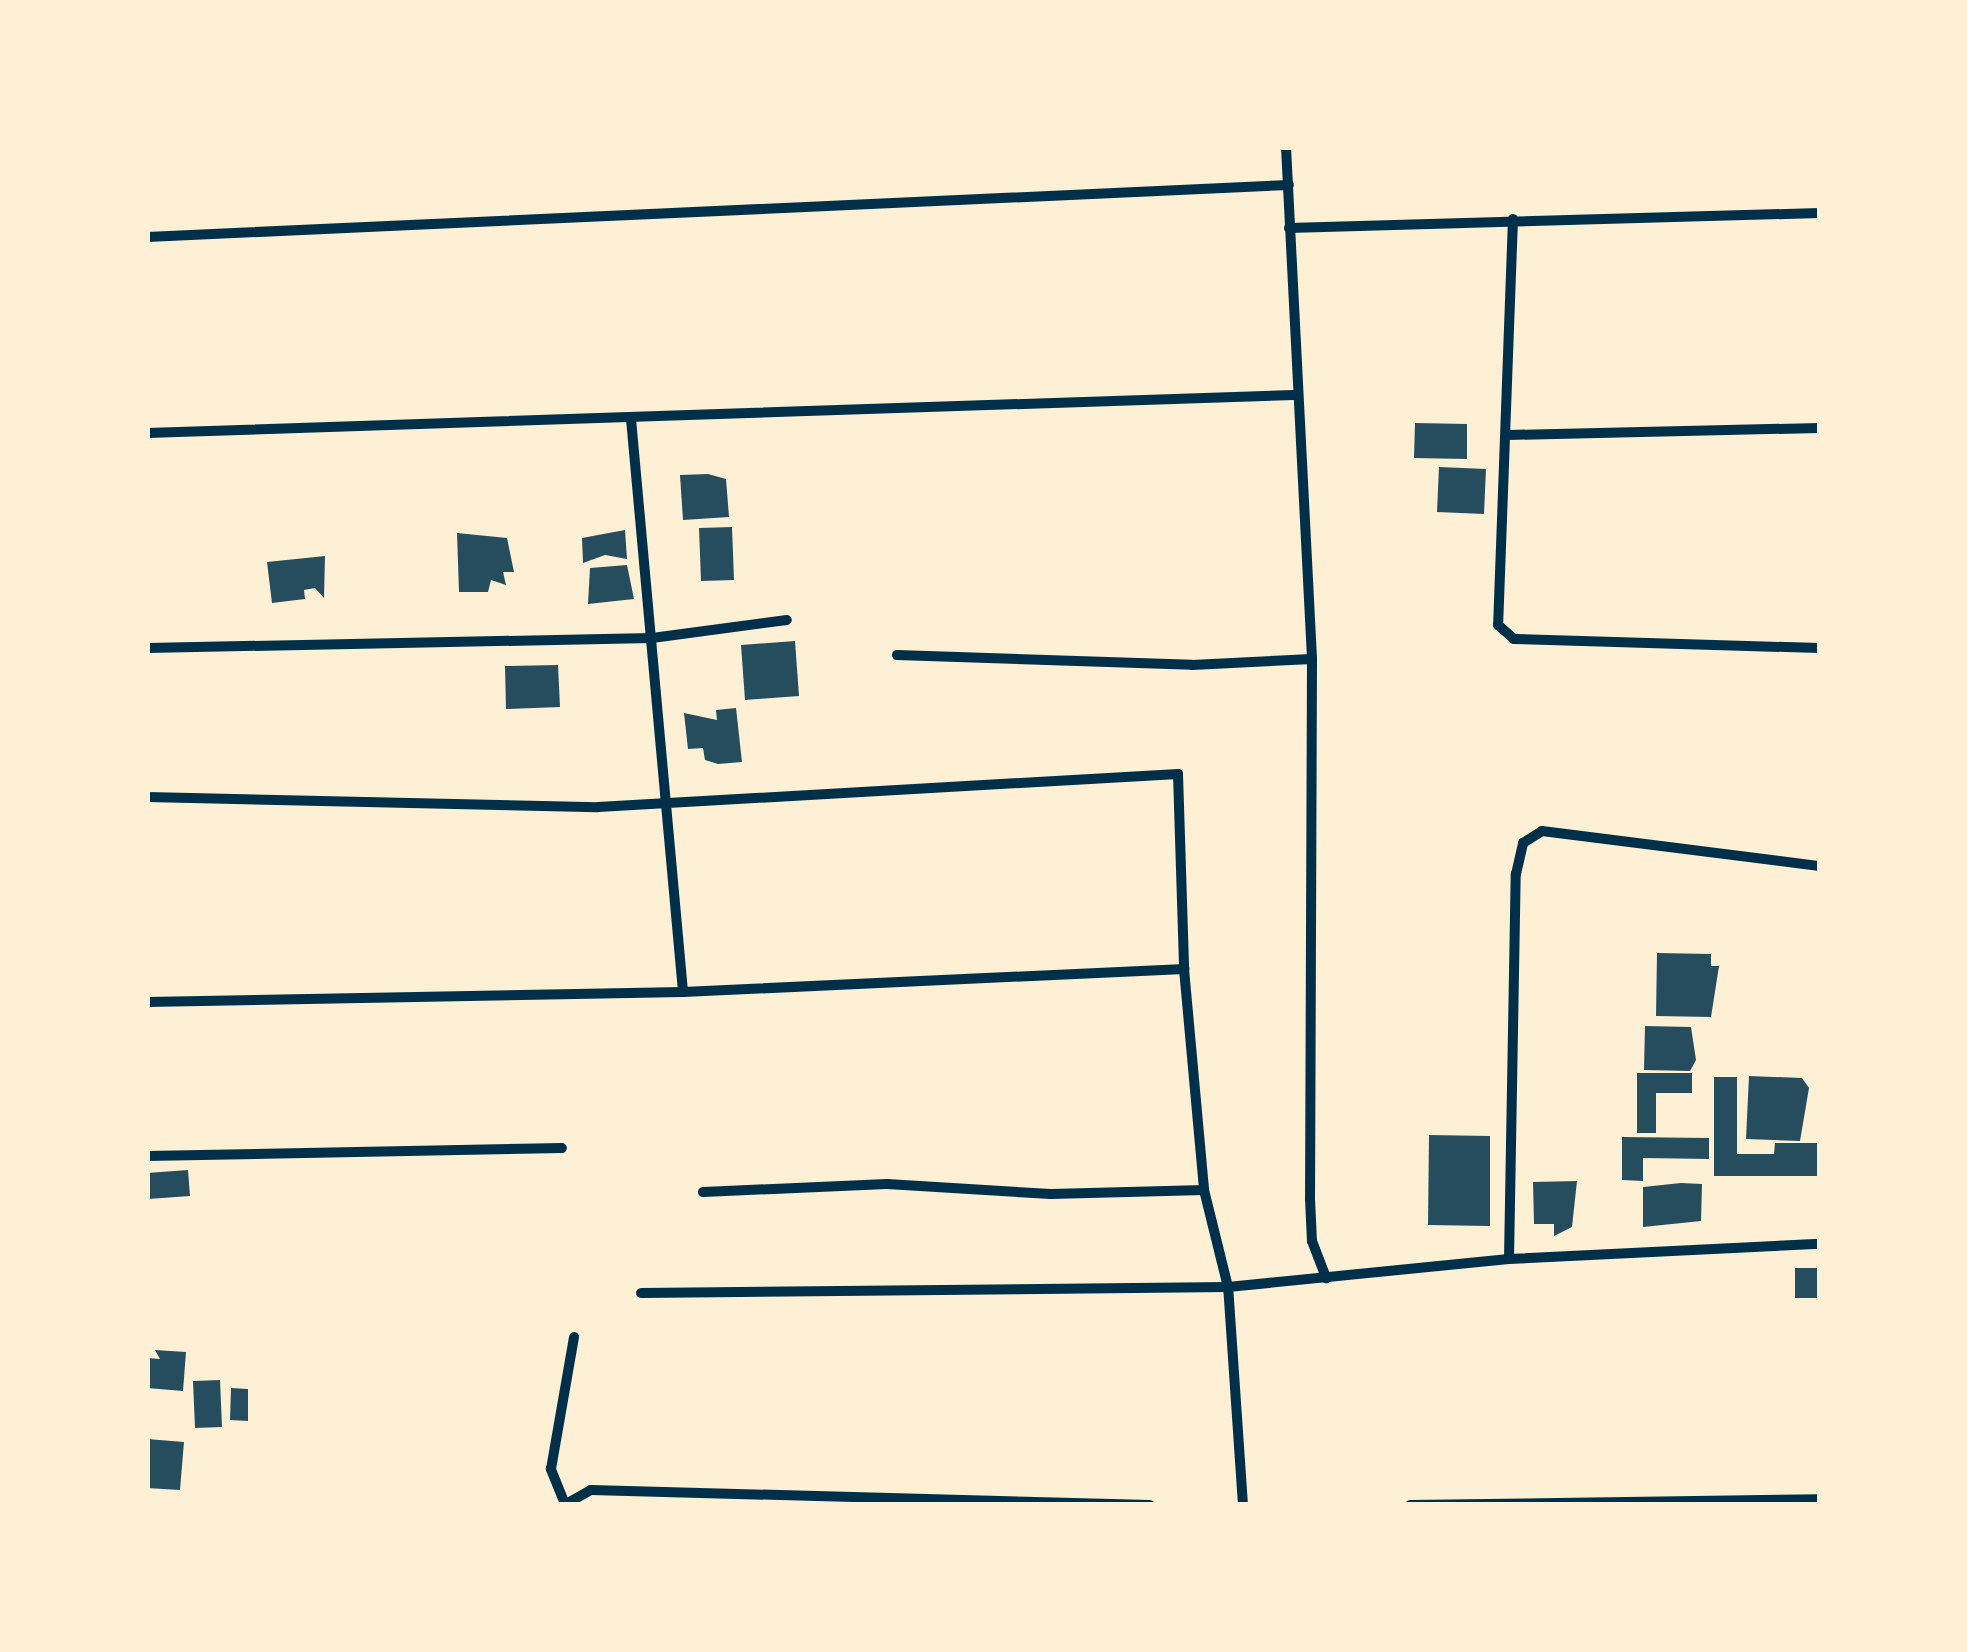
<!DOCTYPE html>
<style>
body{margin:0}
#map{position:relative;width:1967px;height:1652px;overflow:hidden;background:#fdf0d5;font-family:Figtree,sans-serif}
div>[style]{position:absolute}
[style*='--x']{left:calc(var(--x)*1px);top:calc(var(--y)*1px);width:calc(var(--w)*1px);rotate:calc(var(--a)*1deg)}
.building>*{inset:0;background:#264d5e}
.minor>*{height:10px;margin:-5px;padding:0 5px;transform-origin:5px;border-radius:5px;background:#003049}
span{translate:-50% -50%;white-space:nowrap;text-align:center;line-height:1.15;-webkit-text-stroke:9px #fdf0d5;paint-order:stroke}
.frame{position:absolute;inset:0;border:150px solid #fdf0d5;pointer-events:none}
</style>
<div id="map">
<div class="building">
<div style="clip-path:polygon(1415px 423px,1467px 424px,1467px 459px,1414px 458px)"></div>
<div style="clip-path:polygon(1439px 467px,1486px 469px,1484px 514px,1437px 512px)"></div>
<div style="clip-path:polygon(708px 474px,726px 479px,729px 517px,683px 520px,680px 475px)"></div>
<div style="clip-path:polygon(732px 527px,734px 580px,701px 581px,699px 528px)"></div>
<div style="clip-path:polygon(625px 530px,627px 559px,605px 555px,583px 563px,582px 538px)"></div>
<div style="clip-path:polygon(457px 533px,507px 538px,514px 572px,503px 572px,506px 585px,491px 580px,488px 592px,459px 592px)"></div>
<div style="clip-path:polygon(325px 556px,324px 598px,315px 588px,304px 590px,305px 599px,272px 603px,267px 562px)"></div>
<div style="clip-path:polygon(627px 565px,634px 599px,588px 604px,590px 568px)"></div>
<div style="clip-path:polygon(795px 641px,799px 696px,745px 700px,741px 645px)"></div>
<div style="clip-path:polygon(558px 665px,560px 707px,506px 709px,505px 666px)"></div>
<div style="clip-path:polygon(736px 708px,742px 762px,718px 764px,705px 760px,703px 748px,688px 749px,684px 713px,717px 720px,716px 710px)"></div>
<div style="clip-path:polygon(1657px 953px,1711px 954px,1711px 966px,1719px 966px,1711px 1017px,1656px 1016px)"></div>
<div style="clip-path:polygon(1645px 1026px,1691px 1027px,1696px 1060px,1690px 1071px,1644px 1070px)"></div>
<div style="clip-path:polygon(1637px 1073px,1692px 1073px,1692px 1093px,1656px 1093px,1656px 1133px,1637px 1133px)"></div>
<div style="clip-path:polygon(1749px 1076px,1802px 1078px,1809px 1088px,1800px 1141px,1746px 1139px)"></div>
<div style="clip-path:polygon(1714px 1077px,1737px 1077px,1737px 1154px,1774px 1154px,1775px 1143px,1820px 1143px,1820px 1176px,1714px 1176px)"></div>
<div style="clip-path:polygon(1429px 1135px,1490px 1136px,1490px 1226px,1428px 1225px)"></div>
<div style="clip-path:polygon(1622px 1137px,1709px 1138px,1709px 1159px,1643px 1158px,1643px 1181px,1622px 1180px)"></div>
<div style="clip-path:polygon(188px 1170px,190px 1196px,148px 1199px,147px 1173px)"></div>
<div style="clip-path:polygon(1577px 1181px,1572px 1227px,1554px 1236px,1554px 1224px,1534px 1224px,1533px 1182px)"></div>
<div style="clip-path:polygon(1681px 1183px,1702px 1184px,1701px 1221px,1643px 1227px,1643px 1187px)"></div>
<div style="clip-path:polygon(1795px 1268px,1820px 1268px,1820px 1298px,1795px 1298px)"></div>
<div style="clip-path:polygon(155px 1350px,186px 1352px,183px 1391px,147px 1388px,147px 1358px,160px 1359px)"></div>
<div style="clip-path:polygon(220px 1380px,222px 1427px,195px 1428px,193px 1381px)"></div>
<div style="clip-path:polygon(231px 1388px,248px 1389px,248px 1421px,230px 1420px)"></div>
<div style="clip-path:polygon(147px 1439px,184px 1442px,180px 1490px,147px 1488px)"></div>
</div>
<div class="minor">
<div style="--x:1286;--y:147;--w:513;--a:87.09"></div>
<div style="--x:1312;--y:659;--w:540;--a:90.21"></div>
<div style="--x:1310;--y:1199;--w:42;--a:87.3"></div>
<div style="--x:1312;--y:1241;--w:40;--a:69"></div>
<div style="--x:1513;--y:219;--w:406;--a:92.1"></div>
<div style="--x:1498;--y:625;--w:21;--a:41"></div>
<div style="--x:1514;--y:639;--w:306;--a:1.7"></div>
<div style="--x:1289;--y:228;--w:531;--a:-1.62"></div>
<div style="--x:147;--y:237;--w:1143;--a:-2.61"></div>
<div style="--x:631;--y:419;--w:575;--a:84.81"></div>
<div style="--x:147;--y:433;--w:1148;--a:-1.9"></div>
<div style="--x:1509;--y:435;--w:311;--a:-1.3"></div>
<div style="--x:147;--y:648;--w:505;--a:-1.13"></div>
<div style="--x:652;--y:638;--w:136;--a:-7.6"></div>
<div style="--x:897;--y:655;--w:295;--a:1.9"></div>
<div style="--x:1192;--y:665;--w:120;--a:-2.9"></div>
<div style="--x:147;--y:797;--w:451;--a:1.3"></div>
<div style="--x:598;--y:807;--w:581;--a:-3.26"></div>
<div style="--x:1178;--y:774;--w:195;--a:88.2"></div>
<div style="--x:1184;--y:969;--w:222;--a:84.8"></div>
<div style="--x:1204;--y:1190;--w:100;--a:76.1"></div>
<div style="--x:1228;--y:1287;--w:587;--a:179.41"></div>
<div style="--x:147;--y:1002;--w:536;--a:-1.07"></div>
<div style="--x:683;--y:992;--w:502;--a:-2.63"></div>
<div style="--x:147;--y:1156;--w:415;--a:-1.1"></div>
<div style="--x:703;--y:1192;--w:184;--a:-2.5"></div>
<div style="--x:887;--y:1184;--w:164;--a:3.5"></div>
<div style="--x:1051;--y:1194;--w:153;--a:-1.5"></div>
<div style="--x:1509;--y:1259;--w:385;--a:-89"></div>
<div style="--x:1516;--y:874;--w:32;--a:-77"></div>
<div style="--x:1523;--y:843;--w:22;--a:-32"></div>
<div style="--x:1542;--y:831;--w:280;--a:7.2"></div>
<div style="--x:565;--y:1504;--w:38;--a:-112"></div>
<div style="--x:551;--y:1469;--w:134;--a:-80.1"></div>
<div style="--x:564;--y:1505;--w:31;--a:-29"></div>
<div style="--x:591;--y:1490;--w:559;--a:1.54"></div>
<div style="--x:1243;--y:1505;--w:219;--a:-93.9"></div>
<div style="--x:1228;--y:1287;--w:282;--a:-5.7"></div>
<div style="--x:1509;--y:1259;--w:311;--a:-2.8"></div>
<div style="--x:1410;--y:1505;--w:410;--a:-0.8"></div>
</div>
<div class="frame"></div>
</div>
